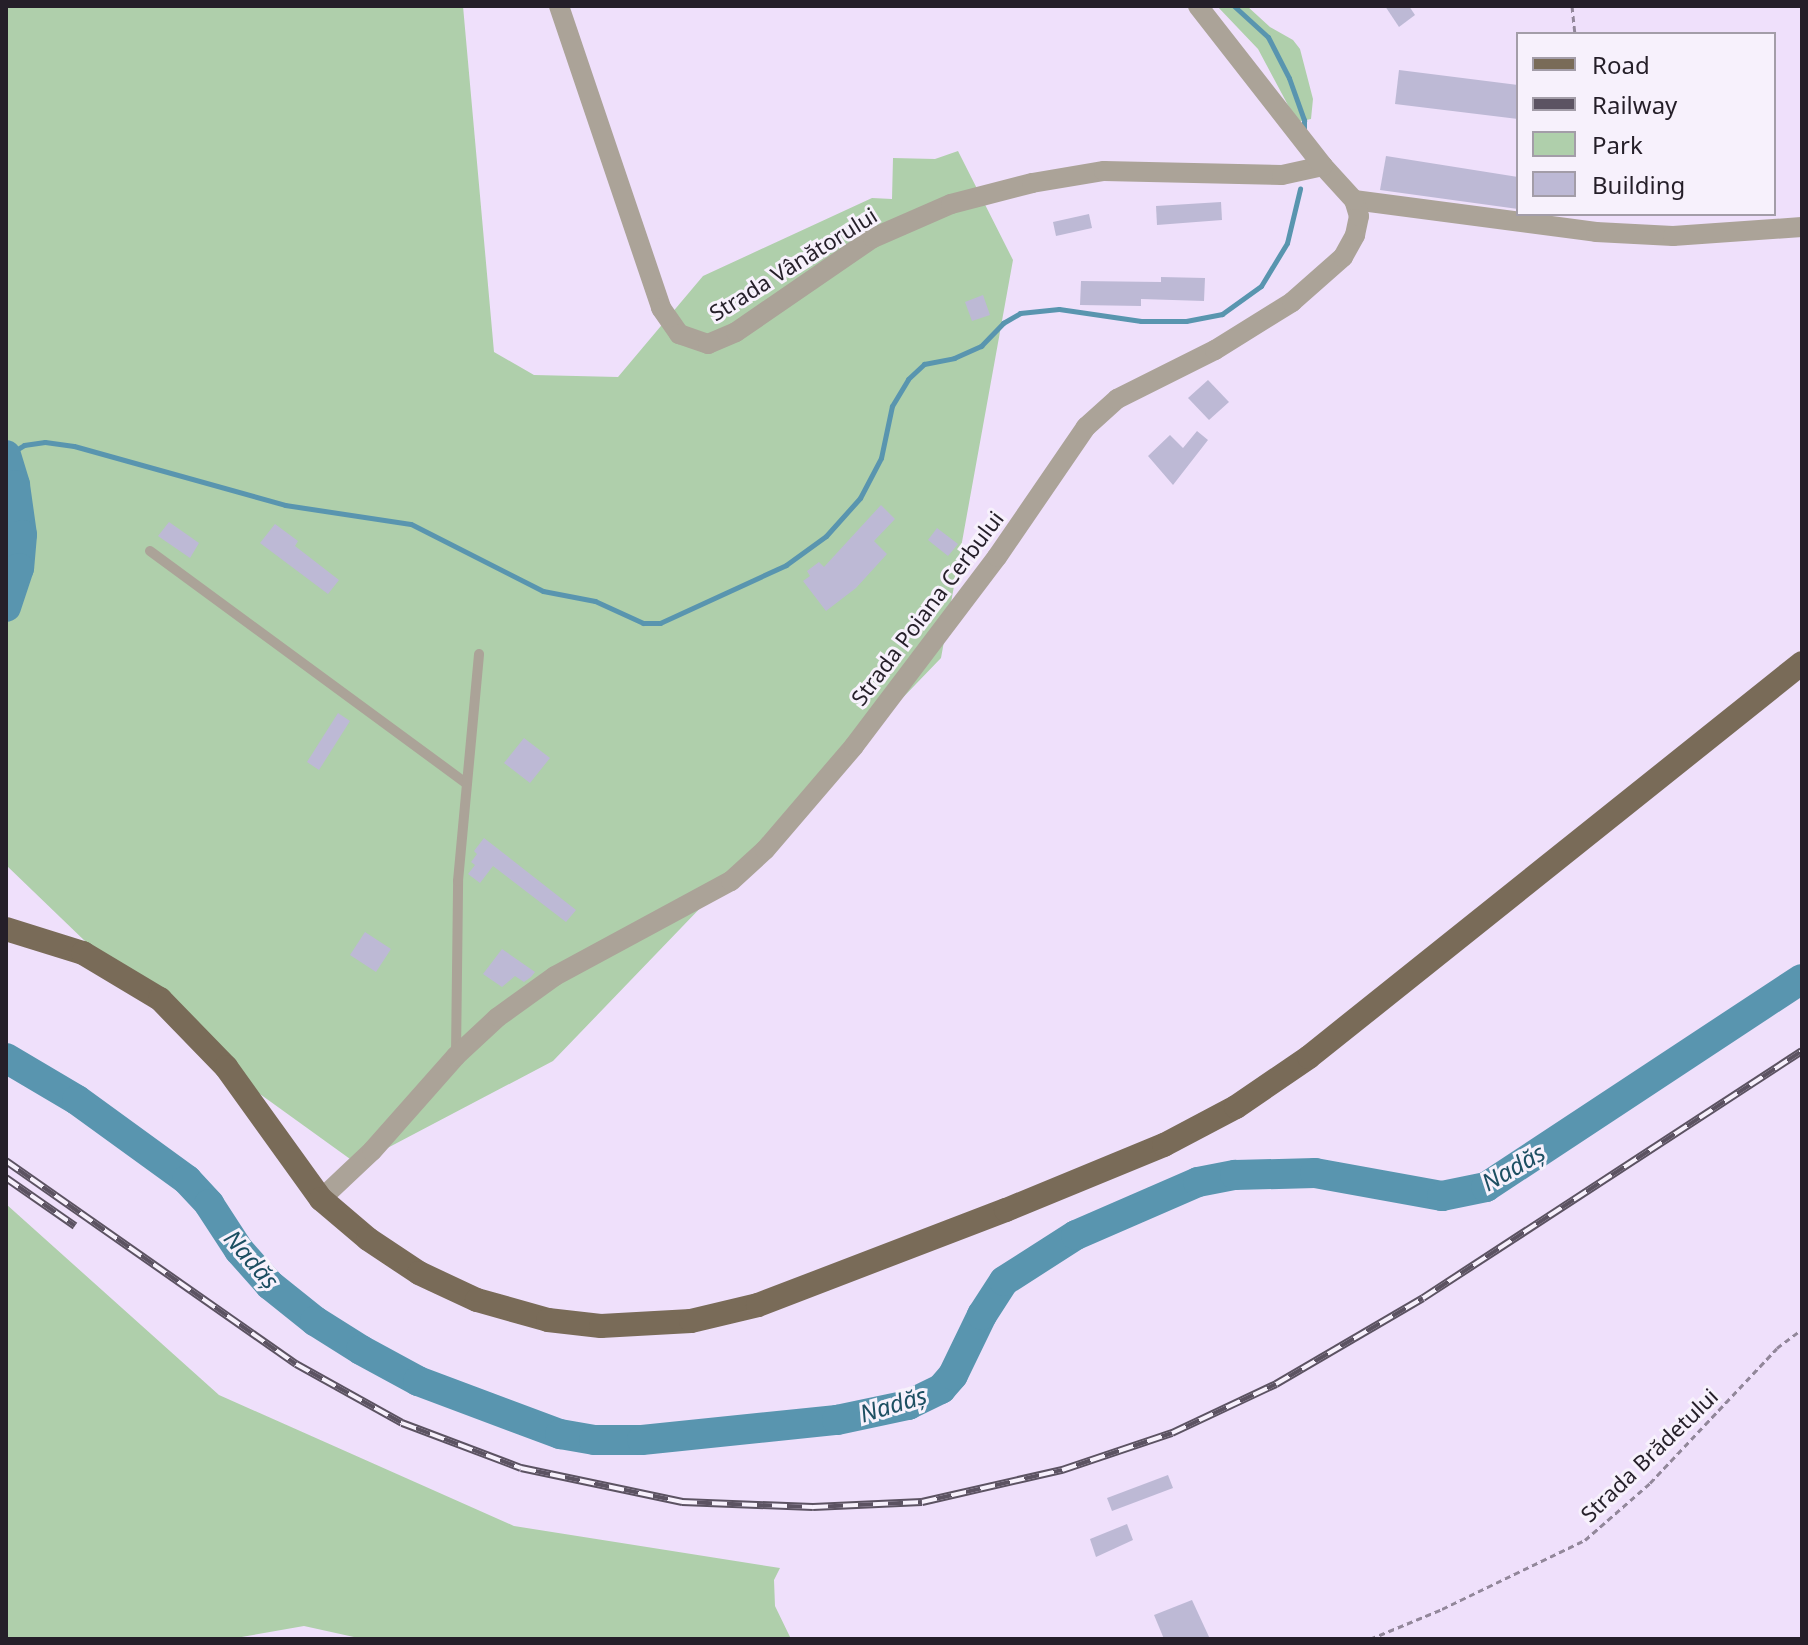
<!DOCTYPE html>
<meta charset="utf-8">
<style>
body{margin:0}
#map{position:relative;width:1808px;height:1645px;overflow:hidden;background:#efe0fb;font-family:"Noto Sans",sans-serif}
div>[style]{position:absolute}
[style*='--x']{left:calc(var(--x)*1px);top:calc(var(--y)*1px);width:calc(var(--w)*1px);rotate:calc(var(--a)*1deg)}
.green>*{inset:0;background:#afcfab}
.stream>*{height:5px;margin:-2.5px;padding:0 2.5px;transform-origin:2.5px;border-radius:2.5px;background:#5995af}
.river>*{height:30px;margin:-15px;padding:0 15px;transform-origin:15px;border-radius:15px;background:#5995af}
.building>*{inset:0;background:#bdb9d5}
.path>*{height:3px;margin-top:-1.5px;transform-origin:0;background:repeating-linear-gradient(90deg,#92879a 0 6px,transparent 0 10px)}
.service>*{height:10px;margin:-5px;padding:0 5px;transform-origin:5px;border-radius:5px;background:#aba398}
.minor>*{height:20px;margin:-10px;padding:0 10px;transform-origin:10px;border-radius:10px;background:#aba398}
.primary>*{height:24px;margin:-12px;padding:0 12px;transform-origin:12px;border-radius:12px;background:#796b58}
.rail>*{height:8px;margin-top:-4px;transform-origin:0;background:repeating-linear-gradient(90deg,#f7f1fc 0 15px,#5c5362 0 30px);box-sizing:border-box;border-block:2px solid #5c5362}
span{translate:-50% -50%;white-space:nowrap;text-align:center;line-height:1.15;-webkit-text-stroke:6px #f7f1fc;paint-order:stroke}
.street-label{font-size:22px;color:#251f29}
.water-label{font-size:24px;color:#1d4f62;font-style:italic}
.frame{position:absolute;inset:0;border:8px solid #251f29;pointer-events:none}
.legend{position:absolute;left:1516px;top:32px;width:260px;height:184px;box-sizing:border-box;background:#f7f1fc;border:2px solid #a39da8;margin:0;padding:10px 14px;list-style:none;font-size:24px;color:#251f29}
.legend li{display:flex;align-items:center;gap:16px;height:40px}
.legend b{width:40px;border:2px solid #a39da8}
</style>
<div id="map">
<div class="green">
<div style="clip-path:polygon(6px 6px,463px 6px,494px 352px,534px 375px,618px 377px,703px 276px,872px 198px,892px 199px,893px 158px,935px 159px,958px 151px,1013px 260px,941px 658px,553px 1061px,357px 1164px,196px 1048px,6px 865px)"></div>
<div style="clip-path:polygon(1217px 6px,1247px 6px,1270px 27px,1293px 40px,1300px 49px,1313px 99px,1311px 119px,1297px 122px,1258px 49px)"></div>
<div style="clip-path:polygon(6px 1204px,219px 1395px,514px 1526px,780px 1568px,774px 1580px,775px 1606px,791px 1639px,363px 1639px,304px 1626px,230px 1639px,10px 1639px,6px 1636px)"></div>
</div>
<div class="stream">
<div style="--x:1234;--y:6;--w:46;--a:42.4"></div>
<div style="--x:1268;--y:37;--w:46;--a:62.9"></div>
<div style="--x:1289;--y:78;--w:45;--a:70.3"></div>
<div style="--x:1304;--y:120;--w:10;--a:90"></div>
<div style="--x:6;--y:456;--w:21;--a:-31"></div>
<div style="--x:24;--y:445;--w:21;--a:-8"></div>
<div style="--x:45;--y:442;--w:29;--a:8"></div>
<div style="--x:74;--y:446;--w:219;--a:15.6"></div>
<div style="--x:285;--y:505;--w:127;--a:8.6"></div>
<div style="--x:411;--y:524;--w:148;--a:26.9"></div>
<div style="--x:543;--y:591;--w:53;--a:10.9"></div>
<div style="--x:595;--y:601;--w:53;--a:24.6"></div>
<div style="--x:643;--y:623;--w:17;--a:0"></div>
<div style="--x:660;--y:623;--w:139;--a:-24.7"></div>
<div style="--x:786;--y:565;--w:49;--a:-35.9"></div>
<div style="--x:826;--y:536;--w:51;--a:-48.2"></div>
<div style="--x:860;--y:498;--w:45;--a:-62.3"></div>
<div style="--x:881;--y:458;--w:53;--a:-78.1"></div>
<div style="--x:892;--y:406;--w:31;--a:-59"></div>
<div style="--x:908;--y:379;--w:22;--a:-43"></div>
<div style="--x:924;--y:364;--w:31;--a:-11"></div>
<div style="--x:954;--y:358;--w:30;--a:-24"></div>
<div style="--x:981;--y:346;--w:32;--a:-46"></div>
<div style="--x:1003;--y:323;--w:20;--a:-30"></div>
<div style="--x:1020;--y:313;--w:39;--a:-6"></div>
<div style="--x:1059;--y:309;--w:83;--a:8.3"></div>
<div style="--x:1141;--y:321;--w:45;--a:0"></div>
<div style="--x:1186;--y:321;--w:37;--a:-11"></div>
<div style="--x:1222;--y:314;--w:48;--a:-35.7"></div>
<div style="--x:1261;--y:286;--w:50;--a:-58.8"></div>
<div style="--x:1287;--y:243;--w:56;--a:-76.5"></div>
</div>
<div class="river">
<div style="--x:6;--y:455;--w:31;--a:73"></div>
<div style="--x:15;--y:485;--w:50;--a:82"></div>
<div style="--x:22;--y:535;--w:33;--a:95"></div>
<div style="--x:19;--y:568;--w:41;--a:108.4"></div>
<div style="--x:6;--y:1058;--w:82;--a:30.6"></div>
<div style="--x:77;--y:1100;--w:136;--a:36"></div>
<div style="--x:187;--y:1180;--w:33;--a:47"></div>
<div style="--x:209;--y:1204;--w:55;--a:56.9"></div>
<div style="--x:239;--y:1250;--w:47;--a:48.5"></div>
<div style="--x:270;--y:1285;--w:58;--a:38.7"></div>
<div style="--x:315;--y:1321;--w:54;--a:32.2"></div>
<div style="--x:361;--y:1350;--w:65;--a:28.5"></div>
<div style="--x:418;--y:1381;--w:152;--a:20.5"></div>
<div style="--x:560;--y:1434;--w:35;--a:10"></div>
<div style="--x:594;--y:1440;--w:48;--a:0"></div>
<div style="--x:642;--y:1440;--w:196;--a:-5.9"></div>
<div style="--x:837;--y:1420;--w:73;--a:-11.9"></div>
<div style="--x:908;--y:1405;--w:37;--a:-26"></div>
<div style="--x:941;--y:1389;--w:18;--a:-49"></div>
<div style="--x:953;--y:1375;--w:67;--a:-64.2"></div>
<div style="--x:982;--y:1315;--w:40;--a:-57.1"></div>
<div style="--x:1004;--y:1281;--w:85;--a:-32.6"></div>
<div style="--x:1076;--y:1235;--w:133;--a:-23.5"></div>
<div style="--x:1198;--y:1182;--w:38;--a:-11"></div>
<div style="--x:1235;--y:1175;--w:80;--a:-1.4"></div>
<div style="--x:1315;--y:1173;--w:129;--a:10.3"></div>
<div style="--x:1442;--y:1196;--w:45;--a:-11.6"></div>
<div style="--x:1486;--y:1187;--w:378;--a:-33.4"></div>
</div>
<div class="building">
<div style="clip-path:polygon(1385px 6px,1409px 6px,1415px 15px,1399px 27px)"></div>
<div style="clip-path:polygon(1399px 70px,1518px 85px,1518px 119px,1395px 104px)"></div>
<div style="clip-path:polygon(1386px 156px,1518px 177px,1518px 209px,1380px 190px)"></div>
<div style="clip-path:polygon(1221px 202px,1222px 220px,1157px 225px,1156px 206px)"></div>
<div style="clip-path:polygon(1089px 214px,1092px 228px,1056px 236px,1053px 222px)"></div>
<div style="clip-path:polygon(1161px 277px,1205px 278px,1204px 301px,1141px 299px,1141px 306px,1080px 305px,1081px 281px,1161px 282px)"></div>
<div style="clip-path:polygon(983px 295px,990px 315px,972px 321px,965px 302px)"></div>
<div style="clip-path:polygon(1208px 380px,1229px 402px,1209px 420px,1188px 398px)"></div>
<div style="clip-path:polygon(1197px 431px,1208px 440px,1173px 485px,1148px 456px,1170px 435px,1183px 448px)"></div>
<div style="clip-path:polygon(881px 505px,895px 519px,874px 541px,887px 554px,856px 588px,826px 611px,803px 581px,810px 576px,807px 571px,819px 562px,824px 567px)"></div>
<div style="clip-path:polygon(169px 522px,199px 543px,190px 558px,158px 536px)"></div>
<div style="clip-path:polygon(275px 524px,298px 541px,295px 546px,339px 580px,328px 594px,260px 543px)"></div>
<div style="clip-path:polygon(937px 528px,958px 544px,948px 556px,928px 540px)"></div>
<div style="clip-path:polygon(338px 713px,350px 721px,319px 770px,307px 762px)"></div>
<div style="clip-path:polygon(524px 738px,550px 758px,530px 783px,504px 763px)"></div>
<div style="clip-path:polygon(484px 838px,576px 910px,566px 922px,493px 866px,480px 883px,468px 874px,475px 865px,471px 862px,477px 854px,474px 851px)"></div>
<div style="clip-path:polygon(365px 932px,391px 949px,376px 972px,350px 955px)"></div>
<div style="clip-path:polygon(502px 949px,535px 972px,531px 977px,524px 982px,515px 976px,502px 987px,483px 974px)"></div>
<div style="clip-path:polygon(1168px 1475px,1173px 1488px,1112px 1511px,1107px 1498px)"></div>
<div style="clip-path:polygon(1127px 1524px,1133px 1540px,1096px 1557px,1090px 1539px)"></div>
<div style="clip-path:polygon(1192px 1600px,1210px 1639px,1164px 1639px,1154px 1615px)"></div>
</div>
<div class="path">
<div style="--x:1572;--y:6;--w:28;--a:84"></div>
<div style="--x:1370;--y:1639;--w:78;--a:-22.6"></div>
<div style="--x:1442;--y:1609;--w:159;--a:-25.8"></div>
<div style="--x:1585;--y:1540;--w:86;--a:-41.2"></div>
<div style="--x:1650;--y:1483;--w:185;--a:-46.7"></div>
<div style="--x:1777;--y:1348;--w:31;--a:-37"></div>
</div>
<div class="service">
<div style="--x:150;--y:551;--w:393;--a:36.3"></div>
<div style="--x:456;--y:1054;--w:173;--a:-89.3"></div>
<div style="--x:458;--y:881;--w:228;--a:-84.7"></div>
</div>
<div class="minor">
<div style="--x:559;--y:6;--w:319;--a:71.3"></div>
<div style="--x:661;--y:308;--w:32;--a:55"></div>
<div style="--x:679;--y:334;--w:31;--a:19"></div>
<div style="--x:708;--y:344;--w:30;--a:-23"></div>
<div style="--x:736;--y:332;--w:166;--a:-34.5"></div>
<div style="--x:873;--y:238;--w:85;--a:-23.6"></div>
<div style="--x:951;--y:204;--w:84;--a:-14.5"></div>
<div style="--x:1032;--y:183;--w:73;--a:-9.5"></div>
<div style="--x:1104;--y:171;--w:178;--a:1.3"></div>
<div style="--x:1282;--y:175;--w:42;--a:-12.4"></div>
<div style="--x:1354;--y:200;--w:244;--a:7.5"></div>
<div style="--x:1596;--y:232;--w:77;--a:3"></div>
<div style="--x:1673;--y:236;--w:129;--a:-4"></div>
<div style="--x:321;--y:1199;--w:70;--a:-43.3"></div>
<div style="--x:372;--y:1151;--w:127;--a:-48.5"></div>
<div style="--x:456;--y:1056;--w:57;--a:-42.9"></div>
<div style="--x:498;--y:1017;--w:70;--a:-35.7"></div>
<div style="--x:555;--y:976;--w:200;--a:-28.4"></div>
<div style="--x:731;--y:881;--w:46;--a:-42.4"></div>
<div style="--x:765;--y:850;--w:137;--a:-49.4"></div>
<div style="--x:854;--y:746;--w:237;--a:-52.9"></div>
<div style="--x:997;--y:557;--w:158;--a:-55.6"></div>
<div style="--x:1086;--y:427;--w:42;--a:-42.1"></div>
<div style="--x:1117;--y:399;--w:110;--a:-26.6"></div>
<div style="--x:1215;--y:350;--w:91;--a:-31.9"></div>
<div style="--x:1292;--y:302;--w:68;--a:-41.4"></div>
<div style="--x:1343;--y:257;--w:25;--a:-61"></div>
<div style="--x:1355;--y:235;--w:19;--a:-78"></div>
<div style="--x:1359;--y:216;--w:17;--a:-107"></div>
<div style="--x:1354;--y:200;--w:46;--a:-132.4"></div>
<div style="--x:1323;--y:166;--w:203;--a:-128"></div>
</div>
<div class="primary">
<div style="--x:6;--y:929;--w:81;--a:17.3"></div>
<div style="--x:83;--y:953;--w:90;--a:30.9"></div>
<div style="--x:160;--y:999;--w:95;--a:45.9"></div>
<div style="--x:226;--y:1067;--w:163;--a:54.3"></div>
<div style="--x:321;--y:1199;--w:62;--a:40.4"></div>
<div style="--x:368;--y:1239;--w:61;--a:33.7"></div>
<div style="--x:419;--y:1273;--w:64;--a:25"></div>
<div style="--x:477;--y:1300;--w:74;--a:15.7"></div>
<div style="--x:548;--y:1320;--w:53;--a:6.5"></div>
<div style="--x:601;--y:1326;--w:90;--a:-3.2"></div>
<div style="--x:691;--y:1321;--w:69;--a:-13.4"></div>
<div style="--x:758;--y:1305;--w:266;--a:-21"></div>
<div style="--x:1006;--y:1210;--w:171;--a:-22.4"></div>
<div style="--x:1164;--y:1145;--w:81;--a:-27.8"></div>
<div style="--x:1236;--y:1107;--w:88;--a:-34.4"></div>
<div style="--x:1309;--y:1057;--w:631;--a:-38.63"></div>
</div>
<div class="rail">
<div style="--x:6;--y:1161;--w:354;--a:35"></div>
<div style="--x:296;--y:1364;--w:121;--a:29.1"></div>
<div style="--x:402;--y:1423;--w:127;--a:20.7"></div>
<div style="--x:521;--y:1468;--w:165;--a:11.9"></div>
<div style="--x:682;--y:1502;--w:131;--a:2.2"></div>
<div style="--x:813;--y:1507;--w:109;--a:-2.6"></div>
<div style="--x:922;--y:1502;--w:144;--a:-12.9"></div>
<div style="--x:1062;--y:1470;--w:116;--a:-18.6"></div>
<div style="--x:1172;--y:1433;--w:115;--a:-25.2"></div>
<div style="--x:1276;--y:1384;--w:170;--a:-30.3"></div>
<div style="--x:1423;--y:1298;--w:452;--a:-33.1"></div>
<div style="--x:6;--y:1178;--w:84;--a:34.8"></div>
</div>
<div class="street-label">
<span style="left:793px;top:264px;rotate:-32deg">Strada Vânătorului</span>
<span style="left:927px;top:608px;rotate:-53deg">Strada Poiana Cerbului</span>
<span style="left:1649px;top:1455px;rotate:-44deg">Strada Brădetului</span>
</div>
<div class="water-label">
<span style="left:1513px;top:1167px;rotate:-30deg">Nadăș</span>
<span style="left:252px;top:1259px;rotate:49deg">Nadăș</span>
<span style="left:893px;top:1404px;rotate:-17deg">Nadăș</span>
</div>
<div class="frame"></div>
<ul class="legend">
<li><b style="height:10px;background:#796b58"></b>Road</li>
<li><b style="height:10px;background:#5c5362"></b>Railway</li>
<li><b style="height:22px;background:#afcfab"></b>Park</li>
<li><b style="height:22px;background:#bdb9d5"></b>Building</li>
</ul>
</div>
